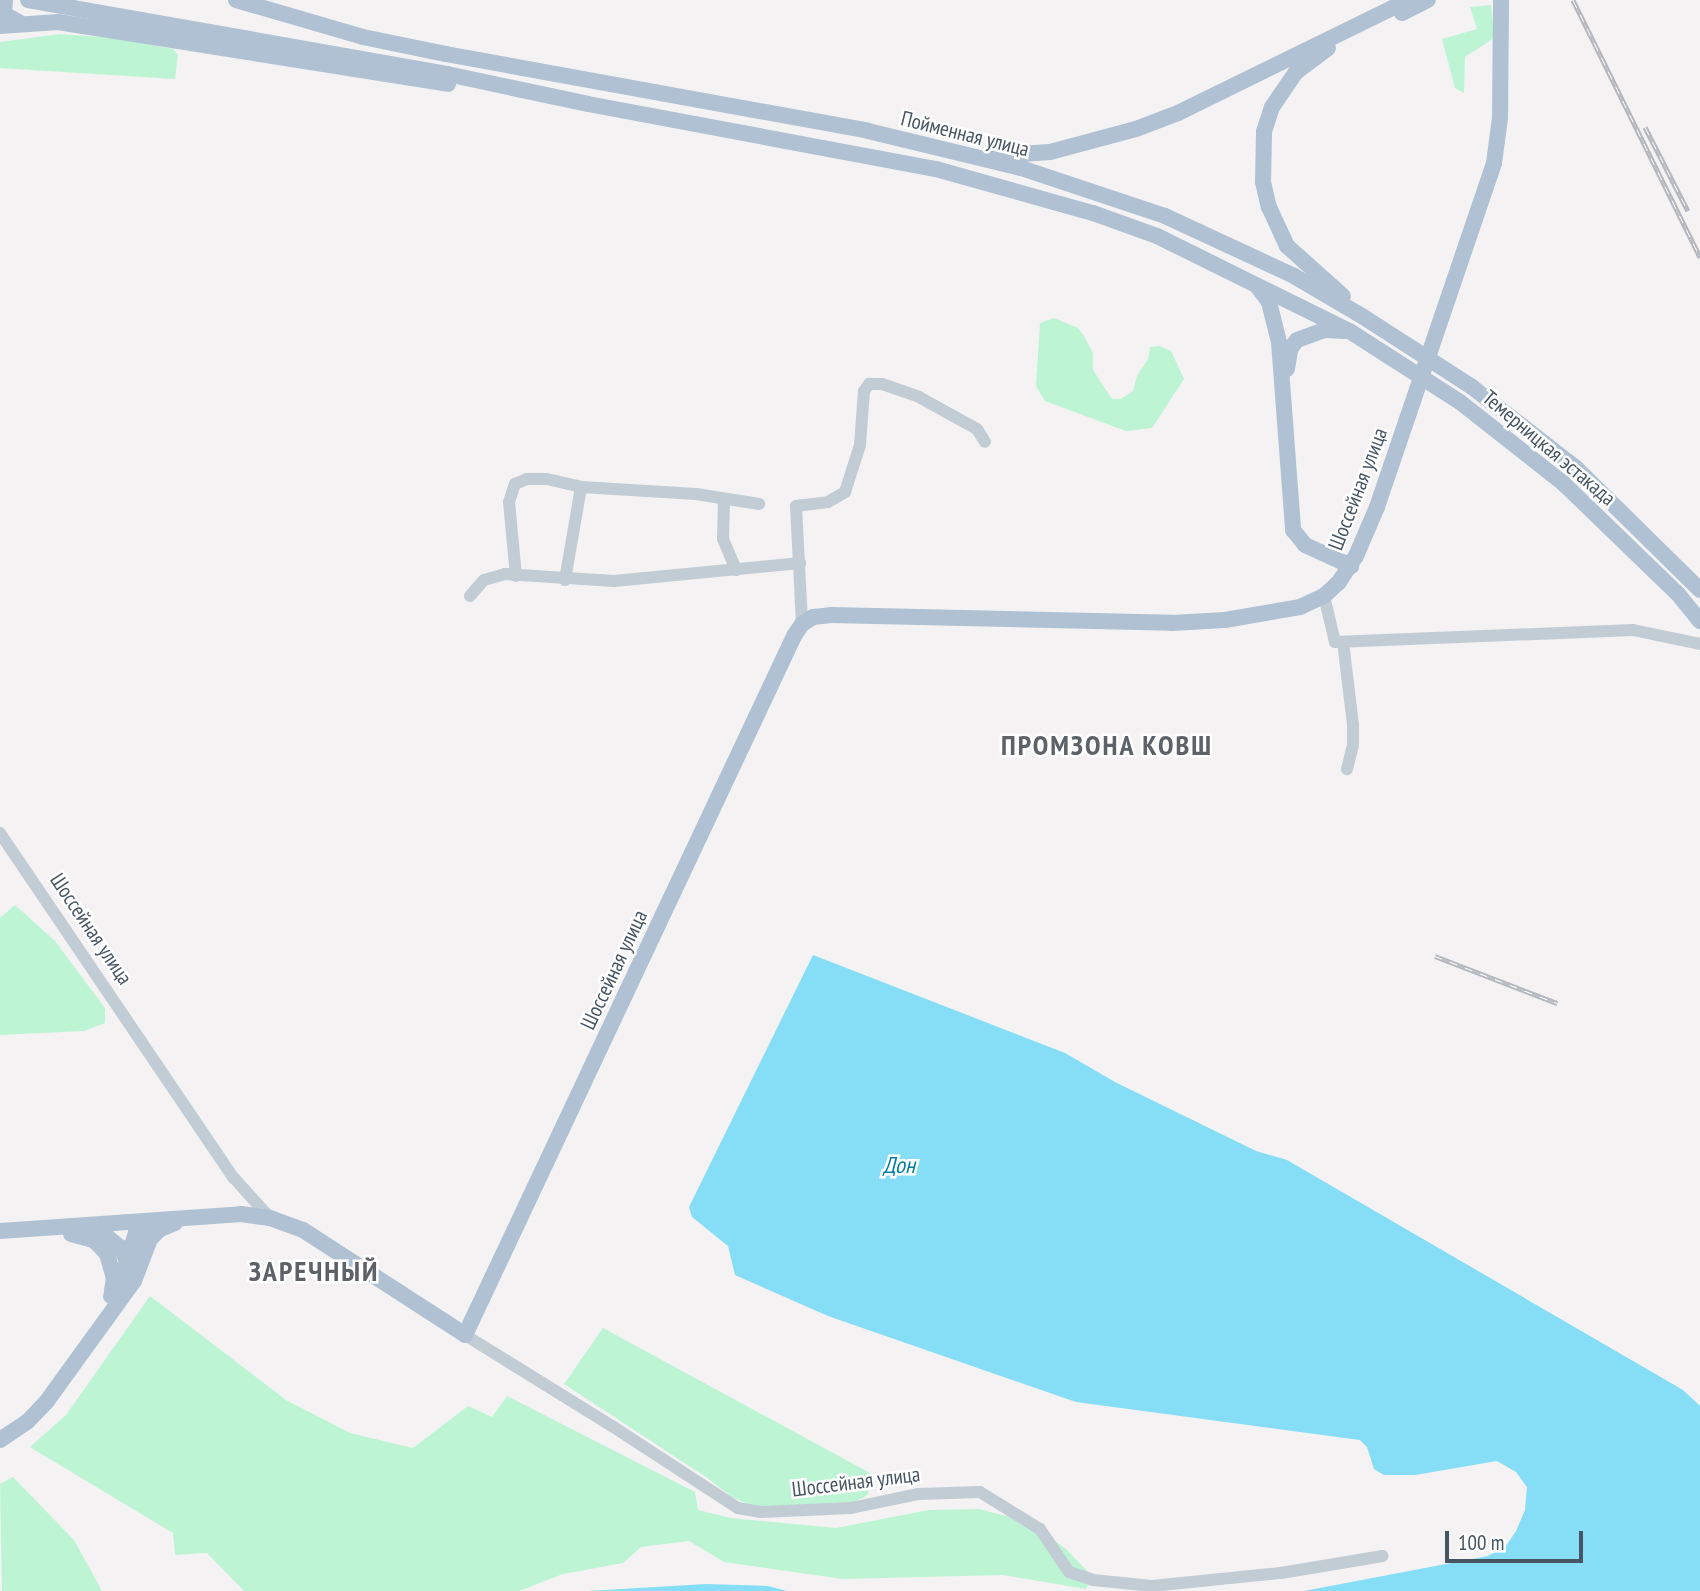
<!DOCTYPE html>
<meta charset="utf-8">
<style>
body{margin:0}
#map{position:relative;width:1700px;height:1591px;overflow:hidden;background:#f4f2f2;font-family:"PT Sans Narrow",sans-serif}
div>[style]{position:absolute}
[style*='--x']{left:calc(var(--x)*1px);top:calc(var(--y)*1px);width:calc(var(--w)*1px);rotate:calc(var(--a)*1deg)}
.green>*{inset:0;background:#bdf5d4}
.water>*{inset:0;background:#86ddf6}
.minor>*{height:12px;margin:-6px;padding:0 6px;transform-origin:6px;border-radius:6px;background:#c2ccd5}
.major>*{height:16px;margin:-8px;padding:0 8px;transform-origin:8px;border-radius:8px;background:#afc1d3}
.rail>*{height:5px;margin-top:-2.5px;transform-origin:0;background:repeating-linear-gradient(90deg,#fff 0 8px,#b3b7bd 0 16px);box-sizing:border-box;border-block:2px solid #b3b7bd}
.major-bridge>*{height:16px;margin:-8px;padding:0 8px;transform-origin:8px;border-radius:8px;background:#afc1d3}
span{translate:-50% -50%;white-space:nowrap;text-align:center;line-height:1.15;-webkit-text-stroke:5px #fff;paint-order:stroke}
.street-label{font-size:21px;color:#475562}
.water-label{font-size:23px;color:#037fa2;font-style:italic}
.district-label{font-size:28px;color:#5d6268;font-weight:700;letter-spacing:2px}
.scale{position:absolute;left:1445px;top:1531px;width:138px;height:32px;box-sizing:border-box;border:4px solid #475562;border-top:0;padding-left:9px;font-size:21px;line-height:24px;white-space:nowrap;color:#475562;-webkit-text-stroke:5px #fff;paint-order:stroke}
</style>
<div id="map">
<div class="green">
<div style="clip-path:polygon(1491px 5px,1494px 38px,1465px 57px,1464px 93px,1455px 88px,1442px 39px,1477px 29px,1470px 7px)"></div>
<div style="clip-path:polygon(60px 34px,113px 38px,173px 49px,178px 55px,175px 79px,0 68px,0 42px)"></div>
<div style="clip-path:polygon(1054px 318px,1078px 328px,1084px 336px,1093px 353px,1093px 370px,1112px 399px,1121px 399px,1133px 391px,1137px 376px,1148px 359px,1150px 347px,1159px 346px,1171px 351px,1184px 379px,1152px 428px,1126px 431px,1045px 401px,1036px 386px,1040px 323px)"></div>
<div style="clip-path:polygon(15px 905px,55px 941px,105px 1008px,105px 1023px,84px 1031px,0 1035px,0 918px)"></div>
<div style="clip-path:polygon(150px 1296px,286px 1400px,350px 1433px,413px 1448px,468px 1406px,492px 1417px,507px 1396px,695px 1492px,698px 1510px,731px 1518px,836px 1528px,929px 1510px,979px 1509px,1029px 1522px,1066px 1549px,1093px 1577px,1086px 1589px,1003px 1575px,843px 1579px,724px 1562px,689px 1541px,641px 1547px,623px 1563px,563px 1574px,519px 1591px,244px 1591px,207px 1553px,175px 1555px,173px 1533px,30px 1447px,66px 1415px)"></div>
<div style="clip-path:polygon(603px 1328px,870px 1473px,868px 1495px,852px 1503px,780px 1508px,750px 1505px,732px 1497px,706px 1477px,564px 1384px)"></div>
<div style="clip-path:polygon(13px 1477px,74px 1540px,102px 1591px,2px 1591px,0 1484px)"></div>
</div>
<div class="water">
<div style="clip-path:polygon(813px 955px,1065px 1053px,1115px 1082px,1256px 1151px,1287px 1160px,1683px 1390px,1700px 1406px,1700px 1591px,1304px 1591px,1488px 1556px,1506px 1546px,1516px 1531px,1525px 1510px,1527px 1487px,1516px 1472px,1497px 1461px,1415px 1475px,1384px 1475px,1374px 1469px,1367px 1447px,1360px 1440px,1076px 1402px,828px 1316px,735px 1275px,728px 1246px,692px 1217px,689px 1207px)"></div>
<div style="clip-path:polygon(706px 1584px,768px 1586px,787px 1591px,588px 1591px)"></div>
</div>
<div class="minor">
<div style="--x:724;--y:499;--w:40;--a:91.4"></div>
<div style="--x:723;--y:539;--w:34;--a:67"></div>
<div style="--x:516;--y:576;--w:74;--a:-95.4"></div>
<div style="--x:509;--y:502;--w:19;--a:-72"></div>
<div style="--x:515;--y:484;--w:13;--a:-23"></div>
<div style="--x:527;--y:479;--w:20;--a:0"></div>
<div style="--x:547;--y:479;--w:35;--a:13"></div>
<div style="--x:581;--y:487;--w:115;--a:3.5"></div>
<div style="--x:696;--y:494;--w:64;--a:9"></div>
<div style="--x:565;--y:580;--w:94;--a:-80.2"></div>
<div style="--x:470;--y:596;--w:21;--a:-49"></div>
<div style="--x:484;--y:580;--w:22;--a:-16"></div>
<div style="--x:505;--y:574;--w:109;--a:3.7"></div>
<div style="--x:614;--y:581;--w:187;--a:-5.5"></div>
<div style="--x:1324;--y:596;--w:47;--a:76.6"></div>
<div style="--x:1335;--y:642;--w:298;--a:-2.3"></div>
<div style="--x:1633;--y:630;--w:68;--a:11.8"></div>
<div style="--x:802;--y:624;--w:118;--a:-92.9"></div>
<div style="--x:796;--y:506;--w:32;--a:-7"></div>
<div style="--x:828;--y:502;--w:20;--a:-30"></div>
<div style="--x:845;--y:492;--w:49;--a:-72.3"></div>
<div style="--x:860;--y:445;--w:54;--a:-85.8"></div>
<div style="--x:864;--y:391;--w:9;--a:-54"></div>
<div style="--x:869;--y:384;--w:13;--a:0"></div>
<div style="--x:882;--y:384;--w:39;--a:19"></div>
<div style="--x:919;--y:397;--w:66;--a:28.9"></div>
<div style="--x:977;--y:429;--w:15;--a:58"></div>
<div style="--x:1343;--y:642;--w:84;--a:83.1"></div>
<div style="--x:1353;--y:725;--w:20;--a:90"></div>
<div style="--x:1353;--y:745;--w:25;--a:104"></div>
<div style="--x:0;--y:833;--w:417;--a:55.9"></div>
<div style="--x:234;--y:1178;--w:54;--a:48"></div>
<div style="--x:465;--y:1335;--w:173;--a:31.8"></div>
<div style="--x:612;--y:1426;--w:150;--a:33.1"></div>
<div style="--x:738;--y:1508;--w:22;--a:10"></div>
<div style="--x:760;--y:1512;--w:91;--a:-2.5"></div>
<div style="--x:851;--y:1508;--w:68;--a:-11.8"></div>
<div style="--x:918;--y:1494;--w:62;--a:-1.8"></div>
<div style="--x:980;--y:1492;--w:70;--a:31.7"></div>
<div style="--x:1040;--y:1529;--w:52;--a:56"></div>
<div style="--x:1069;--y:1572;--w:25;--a:18"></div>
<div style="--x:1093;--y:1580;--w:59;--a:5.8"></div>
<div style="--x:1152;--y:1586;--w:130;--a:-5.8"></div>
<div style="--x:1281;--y:1573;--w:103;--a:-9.5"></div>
</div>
<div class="major">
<div style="--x:5;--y:0;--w:14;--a:94"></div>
<div style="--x:4;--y:14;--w:18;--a:29"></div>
<div style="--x:28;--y:0;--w:425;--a:10"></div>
<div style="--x:447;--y:74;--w:144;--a:12"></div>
<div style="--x:588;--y:104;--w:354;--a:10.6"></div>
<div style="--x:936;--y:169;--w:163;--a:15.7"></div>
<div style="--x:1093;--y:213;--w:68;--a:19.8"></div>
<div style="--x:1157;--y:236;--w:216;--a:26.3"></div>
<div style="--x:236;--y:0;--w:132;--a:16.2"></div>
<div style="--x:363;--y:37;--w:85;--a:11.6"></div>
<div style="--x:446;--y:54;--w:429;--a:10.3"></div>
<div style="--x:868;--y:131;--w:157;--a:13.6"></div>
<div style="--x:1021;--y:168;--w:152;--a:18.4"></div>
<div style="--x:1165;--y:216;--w:142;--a:24.9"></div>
<div style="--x:1294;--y:276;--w:79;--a:30.5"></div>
<div style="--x:1402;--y:13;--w:29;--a:-27"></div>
<div style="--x:0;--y:26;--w:58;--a:-3.9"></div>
<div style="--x:58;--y:22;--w:395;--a:9"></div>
<div style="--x:1328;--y:48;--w:40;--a:143"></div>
<div style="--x:1296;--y:72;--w:42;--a:124.4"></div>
<div style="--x:1272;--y:107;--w:26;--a:108"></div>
<div style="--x:1264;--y:132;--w:50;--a:91.1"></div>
<div style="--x:1263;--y:182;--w:26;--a:77"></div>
<div style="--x:1269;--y:207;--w:43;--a:65.2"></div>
<div style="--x:1287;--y:246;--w:75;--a:41.8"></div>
<div style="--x:993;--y:156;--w:57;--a:-4"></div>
<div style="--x:1050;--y:152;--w:89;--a:-15"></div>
<div style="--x:1136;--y:129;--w:45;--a:-20.9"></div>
<div style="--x:1178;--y:113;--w:257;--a:-26.1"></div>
<div style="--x:1257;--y:286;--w:20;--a:53"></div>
<div style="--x:1269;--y:302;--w:41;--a:76"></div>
<div style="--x:1279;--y:342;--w:189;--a:85.7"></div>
<div style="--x:1293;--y:530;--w:19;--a:51"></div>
<div style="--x:1305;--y:545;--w:51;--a:24.5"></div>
<div style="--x:1287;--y:369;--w:20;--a:-81"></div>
<div style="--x:1290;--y:349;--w:11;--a:-52"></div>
<div style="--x:1297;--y:340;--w:30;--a:-20"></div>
<div style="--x:1325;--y:330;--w:20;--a:3"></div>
<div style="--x:1472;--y:387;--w:132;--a:37.9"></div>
<div style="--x:1576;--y:468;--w:174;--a:44.5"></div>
<div style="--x:95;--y:1227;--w:32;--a:39"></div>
<div style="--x:120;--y:1247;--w:21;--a:62"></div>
<div style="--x:0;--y:1231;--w:242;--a:-4"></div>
<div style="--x:241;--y:1214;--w:29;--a:8"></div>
<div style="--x:270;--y:1218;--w:35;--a:20"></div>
<div style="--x:303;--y:1230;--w:193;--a:32.9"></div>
<div style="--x:465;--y:1335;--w:773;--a:-64.79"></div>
<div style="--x:794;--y:636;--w:14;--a:-56"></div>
<div style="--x:802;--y:624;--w:13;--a:-32"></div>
<div style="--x:813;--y:617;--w:18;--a:-6"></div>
<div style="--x:831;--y:615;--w:341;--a:1.3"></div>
<div style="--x:1172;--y:623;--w:53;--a:-3.2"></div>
<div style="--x:1225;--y:620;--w:76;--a:-9.8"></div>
<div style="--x:1300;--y:607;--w:26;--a:-25"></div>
<div style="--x:1324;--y:596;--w:21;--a:-43"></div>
<div style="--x:1339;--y:582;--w:31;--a:-57"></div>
<div style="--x:1356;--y:556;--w:53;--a:-66.8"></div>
<div style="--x:1377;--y:507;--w:363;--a:-71.2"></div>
<div style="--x:1494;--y:163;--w:45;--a:-82.4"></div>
<div style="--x:1500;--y:118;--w:118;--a:-89.5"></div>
<div style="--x:71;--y:1234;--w:24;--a:15"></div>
<div style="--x:94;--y:1240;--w:19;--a:47"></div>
<div style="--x:107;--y:1254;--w:25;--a:74"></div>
<div style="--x:114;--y:1278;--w:13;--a:99"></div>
<div style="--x:111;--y:1296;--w:16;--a:-55"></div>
<div style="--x:120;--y:1283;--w:52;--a:-72.3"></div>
<div style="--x:136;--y:1233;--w:13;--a:-51"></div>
<div style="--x:0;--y:1440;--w:32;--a:-34"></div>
<div style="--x:27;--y:1422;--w:29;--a:-46"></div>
<div style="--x:47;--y:1401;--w:148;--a:-54.1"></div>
<div style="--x:134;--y:1281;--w:45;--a:-69.1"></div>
<div style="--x:150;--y:1239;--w:14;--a:-45"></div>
<div style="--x:160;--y:1229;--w:16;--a:-22"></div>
</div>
<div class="rail">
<div style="--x:1573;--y:0;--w:287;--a:63.7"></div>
<div style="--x:1645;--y:127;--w:94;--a:62.9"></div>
<div style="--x:1435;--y:956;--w:131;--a:21.1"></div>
</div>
<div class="major-bridge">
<div style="--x:1362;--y:316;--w:131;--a:32.8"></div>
<div style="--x:1351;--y:332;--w:130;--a:32.7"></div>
<div style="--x:1460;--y:402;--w:131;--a:38.2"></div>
<div style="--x:1563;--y:483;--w:160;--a:44"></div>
<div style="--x:1678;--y:594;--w:35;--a:51"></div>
</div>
<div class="street-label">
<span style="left:965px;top:134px;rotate:14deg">Пойменная улица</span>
<span style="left:1549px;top:448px;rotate:40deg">Темерницкая эстакада</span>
<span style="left:1358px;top:489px;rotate:-69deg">Шоссейная улица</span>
<span style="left:91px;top:929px;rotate:56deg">Шоссейная улица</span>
<span style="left:614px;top:970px;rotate:-65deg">Шоссейная улица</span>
<span style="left:856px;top:1482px;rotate:-7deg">Шоссейная улица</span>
</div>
<div class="water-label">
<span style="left:899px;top:1165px">Дон</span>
</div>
<div class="district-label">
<span style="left:1107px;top:745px">ПРОМЗОНА КОВШ</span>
<span style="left:314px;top:1271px">ЗАРЕЧНЫЙ</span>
</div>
<div class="scale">100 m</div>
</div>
